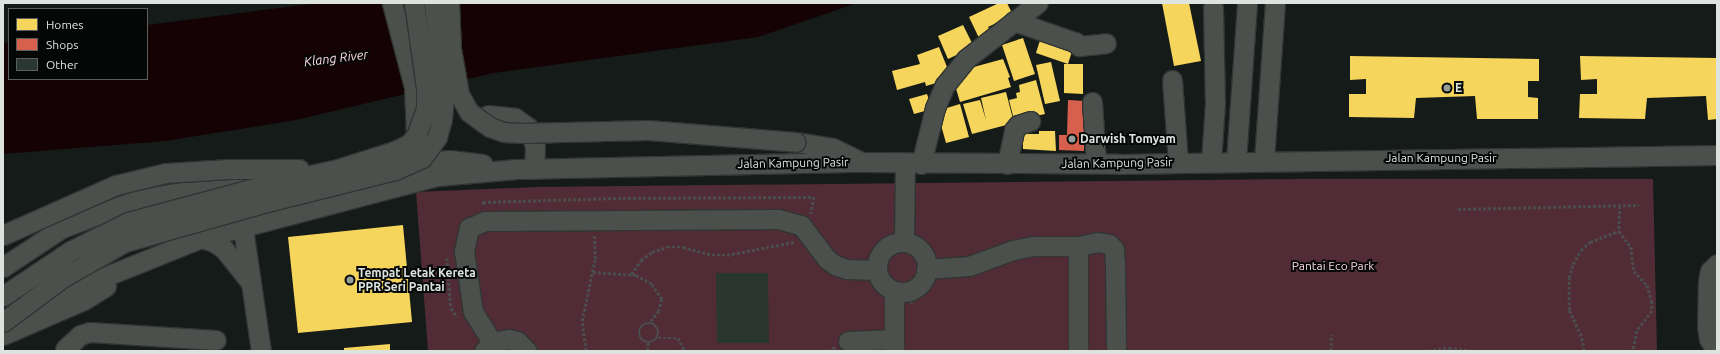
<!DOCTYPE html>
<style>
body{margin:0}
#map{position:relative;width:1720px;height:354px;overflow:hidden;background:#151b18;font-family:Ubuntu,sans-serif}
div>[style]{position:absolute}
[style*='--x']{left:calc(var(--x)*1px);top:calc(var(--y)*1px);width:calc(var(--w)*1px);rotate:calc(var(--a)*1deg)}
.green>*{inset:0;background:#512c37}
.water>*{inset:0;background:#140205}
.homes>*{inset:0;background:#f6d55c}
.shops>*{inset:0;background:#d6604d}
.building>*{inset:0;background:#2a3630}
.path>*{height:2.5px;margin-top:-1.25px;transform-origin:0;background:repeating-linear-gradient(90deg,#4a4d4b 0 3px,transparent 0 5px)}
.path>.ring{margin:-1.25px;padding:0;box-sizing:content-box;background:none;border:2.5px solid #4a4d4b;border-radius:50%}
.roads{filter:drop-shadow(1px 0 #313533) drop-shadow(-1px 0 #313533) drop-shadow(0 1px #313533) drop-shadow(0 -1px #313533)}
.minor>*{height:19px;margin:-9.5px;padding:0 9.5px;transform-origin:9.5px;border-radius:9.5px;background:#4b504d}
.minor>.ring{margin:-9.5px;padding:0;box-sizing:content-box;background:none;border:19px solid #4b504d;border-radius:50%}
.bridges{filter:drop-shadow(1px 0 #313533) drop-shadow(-1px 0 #313533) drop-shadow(0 1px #313533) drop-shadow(0 -1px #313533)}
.minor-bridge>*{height:19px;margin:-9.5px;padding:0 9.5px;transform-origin:9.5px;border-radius:9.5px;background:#4b504d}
.dots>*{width:11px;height:11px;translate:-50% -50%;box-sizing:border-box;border:2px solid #040705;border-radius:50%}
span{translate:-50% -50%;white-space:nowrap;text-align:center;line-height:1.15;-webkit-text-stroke:4px #040705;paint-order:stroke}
.poi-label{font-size:12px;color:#dde4e0;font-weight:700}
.left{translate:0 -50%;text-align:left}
.street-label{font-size:12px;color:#dde4e0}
.park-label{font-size:12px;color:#f8d6df}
.water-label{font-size:13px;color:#fad8e0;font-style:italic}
.frame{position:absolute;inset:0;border:4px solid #dde4e0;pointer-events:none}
.legend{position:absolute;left:8px;top:8px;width:140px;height:72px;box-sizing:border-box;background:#040705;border:1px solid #5b5f5d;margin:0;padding:5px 7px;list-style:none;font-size:12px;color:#dde4e0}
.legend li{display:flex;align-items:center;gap:8px;height:20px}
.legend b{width:20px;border:1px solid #5b5f5d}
</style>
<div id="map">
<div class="green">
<div style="clip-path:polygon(1302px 179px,1653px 179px,1657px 351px,428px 351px,416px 192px,536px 187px)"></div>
</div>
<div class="water">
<div style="clip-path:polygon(318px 3px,857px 3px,758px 37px,494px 73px,296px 120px,165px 141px,3px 154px,3px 43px,9px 42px,9px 79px,147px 79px,147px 25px)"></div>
</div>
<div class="homes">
<div style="clip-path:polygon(999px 3px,1007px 3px,1013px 15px,988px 27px,991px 32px,979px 38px,969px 17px)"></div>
<div style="clip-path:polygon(1162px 3px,1189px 3px,1201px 61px,1174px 66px)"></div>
<div style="clip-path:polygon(963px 25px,974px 47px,948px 59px,938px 36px)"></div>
<div style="clip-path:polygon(1042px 34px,1074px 45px,1068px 64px,1036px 53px)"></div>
<div style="clip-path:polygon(1023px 38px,1035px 74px,1014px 81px,1002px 45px)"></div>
<div style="clip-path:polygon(939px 47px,947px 67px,943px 81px,926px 86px,925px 82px,897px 90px,892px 71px,920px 64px,917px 55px)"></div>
<div style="clip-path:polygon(1350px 56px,1539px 59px,1539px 81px,1528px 81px,1528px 97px,1538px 98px,1538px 119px,1477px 119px,1475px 96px,1416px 98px,1414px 118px,1349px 117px,1349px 94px,1366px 94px,1366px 79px,1350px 80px)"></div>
<div style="clip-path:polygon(1580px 56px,1717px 58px,1717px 119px,1708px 120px,1706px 96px,1647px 98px,1645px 119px,1579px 118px,1580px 94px,1597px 94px,1597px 79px,1581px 80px)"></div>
<div style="clip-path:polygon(1003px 59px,1010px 77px,1008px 78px,1011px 87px,960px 102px,954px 82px,959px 71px)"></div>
<div style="clip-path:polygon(1051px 62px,1060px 101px,1045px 104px,1036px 65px)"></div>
<div style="clip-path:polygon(1064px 64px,1083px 64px,1083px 94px,1064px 93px)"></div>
<div style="clip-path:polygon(1036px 80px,1045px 114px,1022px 119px,1021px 114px,1013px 116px,1009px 100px,1017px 98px,1016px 93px,1020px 92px,1019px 85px)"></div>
<div style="clip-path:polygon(1006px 92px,1014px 123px,972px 134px,963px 104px,980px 100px,986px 120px,981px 98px)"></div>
<div style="clip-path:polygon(927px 94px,932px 109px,914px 114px,909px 99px)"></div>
<div style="clip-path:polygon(960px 104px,969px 137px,946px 143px,937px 111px)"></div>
<div style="clip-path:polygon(1039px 131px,1055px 131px,1056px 151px,1023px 149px,1023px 134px,1039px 134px)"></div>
<div style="clip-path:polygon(403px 225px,412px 322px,298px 333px,288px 237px)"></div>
<div style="clip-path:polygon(390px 344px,390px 351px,344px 351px,344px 348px)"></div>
</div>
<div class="shops">
<div style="clip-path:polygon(1068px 100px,1085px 101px,1084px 151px,1059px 150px,1059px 135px,1067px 135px)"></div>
</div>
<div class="building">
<div style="clip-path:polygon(716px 273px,768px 273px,769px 343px,717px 343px)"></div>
</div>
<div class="path">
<div style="--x:3;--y:3;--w:2;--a:0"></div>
<div style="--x:483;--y:205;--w:3;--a:-90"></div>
<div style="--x:483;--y:202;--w:135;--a:-1.7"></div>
<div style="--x:618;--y:198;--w:196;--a:-0.3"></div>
<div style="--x:814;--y:197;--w:17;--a:100"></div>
<div style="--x:1620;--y:206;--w:25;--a:92"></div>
<div style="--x:1619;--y:231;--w:20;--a:53"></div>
<div style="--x:1631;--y:247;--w:24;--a:83"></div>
<div style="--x:1634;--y:271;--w:19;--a:47"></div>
<div style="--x:1647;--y:285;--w:17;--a:73"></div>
<div style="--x:1652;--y:301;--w:10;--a:90"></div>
<div style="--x:1652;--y:311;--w:25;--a:127"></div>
<div style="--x:1637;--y:331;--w:20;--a:101"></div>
<div style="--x:1458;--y:209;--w:181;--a:-1.3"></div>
<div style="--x:447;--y:258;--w:50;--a:85.4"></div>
<div style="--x:451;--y:308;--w:11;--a:56"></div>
<div style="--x:593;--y:272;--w:43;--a:4"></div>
<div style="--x:636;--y:275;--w:18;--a:29"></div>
<div style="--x:652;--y:284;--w:18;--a:56"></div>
<div style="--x:662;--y:299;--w:12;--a:104"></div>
<div style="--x:659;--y:311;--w:15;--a:127"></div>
<div style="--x:631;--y:274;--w:17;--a:-54"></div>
<div style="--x:641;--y:260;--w:14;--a:-36"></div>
<div style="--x:652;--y:252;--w:16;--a:-18"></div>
<div style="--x:667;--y:247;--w:16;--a:0"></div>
<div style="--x:683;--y:247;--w:30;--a:15"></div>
<div style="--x:712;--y:255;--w:15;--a:0"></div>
<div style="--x:727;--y:255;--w:68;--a:-11"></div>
<div style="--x:910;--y:303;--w:28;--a:-39"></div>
<div class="ring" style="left:639px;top:323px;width:17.5px;height:17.5px"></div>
<div style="--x:658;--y:338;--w:20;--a:0"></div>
<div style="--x:678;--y:338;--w:15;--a:62"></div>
<div style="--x:578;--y:351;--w:17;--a:0"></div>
<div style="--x:586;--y:351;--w:30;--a:-98"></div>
<div style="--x:582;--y:321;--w:63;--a:-78.2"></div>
<div style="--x:595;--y:259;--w:24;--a:-92"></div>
<div style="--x:647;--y:351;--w:8;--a:-83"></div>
<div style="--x:828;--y:351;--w:8;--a:-30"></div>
<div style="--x:1331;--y:351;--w:16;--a:-90"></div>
<div style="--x:1423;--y:351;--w:26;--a:-7"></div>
<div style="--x:1449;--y:348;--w:25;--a:7"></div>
<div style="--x:1584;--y:351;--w:15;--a:-101"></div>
<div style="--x:1581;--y:336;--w:29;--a:-115"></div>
<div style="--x:1569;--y:310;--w:32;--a:-90"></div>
<div style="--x:1569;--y:278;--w:15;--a:-74"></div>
<div style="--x:1573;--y:264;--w:16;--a:-60"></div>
<div style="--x:1581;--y:250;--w:12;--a:-42"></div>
<div style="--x:1590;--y:242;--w:31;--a:-21"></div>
</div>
<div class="roads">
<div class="minor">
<div style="--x:392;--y:3;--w:87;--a:75.3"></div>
<div style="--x:414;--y:87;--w:47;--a:87.6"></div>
<div style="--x:1014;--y:21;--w:65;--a:19"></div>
<div style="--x:1075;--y:42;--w:6;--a:45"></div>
<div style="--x:1079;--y:46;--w:27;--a:-6"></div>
<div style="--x:1172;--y:80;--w:82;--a:85.8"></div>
<div style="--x:1092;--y:102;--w:61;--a:86.2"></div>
<div style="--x:488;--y:115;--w:27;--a:6"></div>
<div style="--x:515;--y:118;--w:16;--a:35"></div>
<div style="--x:528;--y:127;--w:20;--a:70"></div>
<div style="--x:535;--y:146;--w:23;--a:92"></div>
<div style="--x:796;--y:142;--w:37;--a:9"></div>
<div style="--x:833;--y:148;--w:28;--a:26"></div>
<div style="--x:1264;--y:160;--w:157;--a:-86"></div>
<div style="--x:1236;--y:161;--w:158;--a:-86"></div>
<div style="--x:1211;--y:162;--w:58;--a:-86.1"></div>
<div style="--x:1215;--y:104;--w:96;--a:-91.2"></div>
<div style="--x:407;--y:163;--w:43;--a:-4"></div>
<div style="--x:450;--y:160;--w:33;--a:7"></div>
<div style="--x:921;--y:164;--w:58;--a:-76"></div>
<div style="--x:935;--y:108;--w:25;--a:-67"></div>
<div style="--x:945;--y:85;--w:33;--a:-51"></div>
<div style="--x:966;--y:59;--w:91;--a:-37.9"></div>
<div style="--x:1007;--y:164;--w:35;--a:-78"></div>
<div style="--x:1014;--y:130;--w:6;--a:-51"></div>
<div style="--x:1018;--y:125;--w:13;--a:-18"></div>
<div style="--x:244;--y:216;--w:12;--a:95"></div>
<div style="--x:243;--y:228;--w:124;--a:81.7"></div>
<div style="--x:201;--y:238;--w:14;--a:17"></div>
<div style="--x:214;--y:242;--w:12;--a:35"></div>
<div style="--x:224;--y:249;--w:43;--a:51.5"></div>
<div style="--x:904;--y:242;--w:78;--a:-89.3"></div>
<div class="ring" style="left:877px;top:242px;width:31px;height:31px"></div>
<div style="--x:3;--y:267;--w:71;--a:-33.5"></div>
<div style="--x:62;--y:228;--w:79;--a:-20.7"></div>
<div style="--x:136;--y:200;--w:136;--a:-10.2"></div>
<div style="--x:926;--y:269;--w:43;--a:-4"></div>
<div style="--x:969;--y:266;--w:47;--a:-20"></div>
<div style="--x:1013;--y:250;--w:20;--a:-11"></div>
<div style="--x:1033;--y:246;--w:45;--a:0"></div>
<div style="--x:1078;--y:246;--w:20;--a:-11"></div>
<div style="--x:1098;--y:242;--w:11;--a:10"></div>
<div style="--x:1109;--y:244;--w:7;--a:45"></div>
<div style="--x:1114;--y:249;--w:15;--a:86"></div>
<div style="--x:1115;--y:264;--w:87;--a:89.3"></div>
<div style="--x:894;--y:291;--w:60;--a:90"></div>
<div style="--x:25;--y:309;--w:190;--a:-22"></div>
<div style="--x:201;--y:238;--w:245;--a:-14.7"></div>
<div style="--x:438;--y:176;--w:79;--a:-5.1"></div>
<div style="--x:517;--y:169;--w:345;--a:-1.2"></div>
<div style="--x:862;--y:162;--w:258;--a:0.4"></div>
<div style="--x:1120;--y:164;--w:597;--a:-0.86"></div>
<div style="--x:3;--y:335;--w:88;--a:-23.4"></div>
<div style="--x:84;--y:300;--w:26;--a:-32"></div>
<div style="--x:848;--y:341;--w:46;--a:-2.5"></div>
<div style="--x:492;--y:342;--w:36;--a:-122"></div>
<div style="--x:473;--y:312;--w:62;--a:-98.4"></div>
<div style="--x:464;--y:251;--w:24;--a:-78"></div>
<div style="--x:469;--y:228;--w:17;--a:-24"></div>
<div style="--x:485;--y:221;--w:293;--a:-0.4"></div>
<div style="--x:778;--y:219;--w:24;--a:15"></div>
<div style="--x:801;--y:225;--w:43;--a:52.6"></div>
<div style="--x:827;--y:259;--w:10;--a:37"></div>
<div style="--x:835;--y:265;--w:12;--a:20"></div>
<div style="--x:846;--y:269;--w:31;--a:2"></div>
<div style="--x:65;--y:349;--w:21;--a:-43"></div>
<div style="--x:80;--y:335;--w:10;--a:-17"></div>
<div style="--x:90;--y:332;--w:126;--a:3.6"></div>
<div style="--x:484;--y:351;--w:12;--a:-48"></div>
<div style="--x:492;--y:342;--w:17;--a:-10"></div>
<div style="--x:509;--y:339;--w:8;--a:14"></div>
<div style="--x:517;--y:341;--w:14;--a:45"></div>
<div style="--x:1078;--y:351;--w:105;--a:-90"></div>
<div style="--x:1717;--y:351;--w:14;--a:-124"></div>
<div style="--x:1709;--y:339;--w:12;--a:-99"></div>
<div style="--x:1707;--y:327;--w:46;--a:-88.8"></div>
<div style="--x:1708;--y:281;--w:10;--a:-79"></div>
<div style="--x:1710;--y:271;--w:10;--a:-45"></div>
</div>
</div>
<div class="bridges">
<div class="minor-bridge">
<div style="--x:449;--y:3;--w:46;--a:87.5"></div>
<div style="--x:451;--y:49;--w:46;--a:79.9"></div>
<div style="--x:459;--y:94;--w:21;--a:61"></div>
<div style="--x:469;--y:112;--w:26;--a:36"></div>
<div style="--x:490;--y:127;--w:15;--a:20"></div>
<div style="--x:504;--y:132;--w:17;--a:3"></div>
<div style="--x:521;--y:133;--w:127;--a:-1.4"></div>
<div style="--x:648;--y:130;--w:148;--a:4.6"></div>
<div style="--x:3;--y:235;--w:124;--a:-23.9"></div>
<div style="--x:116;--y:185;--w:51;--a:-13.5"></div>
<div style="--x:166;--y:173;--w:63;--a:-3.6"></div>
<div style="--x:229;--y:169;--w:70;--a:0"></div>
<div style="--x:3;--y:296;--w:81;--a:-33.9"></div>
<div style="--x:70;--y:251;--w:65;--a:-26.6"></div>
<div style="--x:128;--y:222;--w:138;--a:-15.1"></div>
<div style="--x:261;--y:186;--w:75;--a:-12.4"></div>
<div style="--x:334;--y:170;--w:63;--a:-17.6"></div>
<div style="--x:394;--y:151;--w:17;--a:-25"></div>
<div style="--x:409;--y:144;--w:11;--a:-49"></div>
<div style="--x:416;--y:136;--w:29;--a:-70"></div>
<div style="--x:426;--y:109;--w:21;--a:-90"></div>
<div style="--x:426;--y:88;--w:86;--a:-98"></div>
<div style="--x:3;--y:322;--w:74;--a:-36.7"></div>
<div style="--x:62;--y:278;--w:73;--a:-29.7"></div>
<div style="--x:125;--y:242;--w:148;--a:-15.7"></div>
<div style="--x:267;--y:202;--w:132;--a:-14"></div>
<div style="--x:395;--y:170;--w:30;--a:-24"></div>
<div style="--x:422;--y:158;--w:26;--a:-54"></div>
<div style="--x:437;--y:137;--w:18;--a:-74"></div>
<div style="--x:442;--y:120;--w:22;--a:-85"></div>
<div style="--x:444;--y:98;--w:96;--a:-96"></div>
</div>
</div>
<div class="dots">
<div style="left:1447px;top:88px;background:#979e9a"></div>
<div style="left:1072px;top:139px;background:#979e9a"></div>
<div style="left:350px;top:280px;background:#979e9a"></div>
</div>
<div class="poi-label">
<span class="left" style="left:1455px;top:88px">E</span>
<span class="left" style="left:1080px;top:139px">Darwish Tomyam</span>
<span class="left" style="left:358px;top:280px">Tempat Letak Kereta<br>PPR Seri Pantai</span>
</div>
<div class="street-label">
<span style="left:1441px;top:158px">Jalan Kampung Pasir</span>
<span style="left:793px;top:163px;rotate:-1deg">Jalan Kampung Pasir</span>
<span style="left:1117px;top:163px;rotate:-1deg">Jalan Kampung Pasir</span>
</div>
<div class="park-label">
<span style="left:1333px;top:266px">Pantai Eco Park</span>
</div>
<div class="water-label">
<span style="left:336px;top:58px;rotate:-7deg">Klang River</span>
</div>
<div class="frame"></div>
<ul class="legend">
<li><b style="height:11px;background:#f6d55c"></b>Homes</li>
<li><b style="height:11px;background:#d6604d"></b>Shops</li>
<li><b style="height:11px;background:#2a3630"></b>Other</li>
</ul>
</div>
